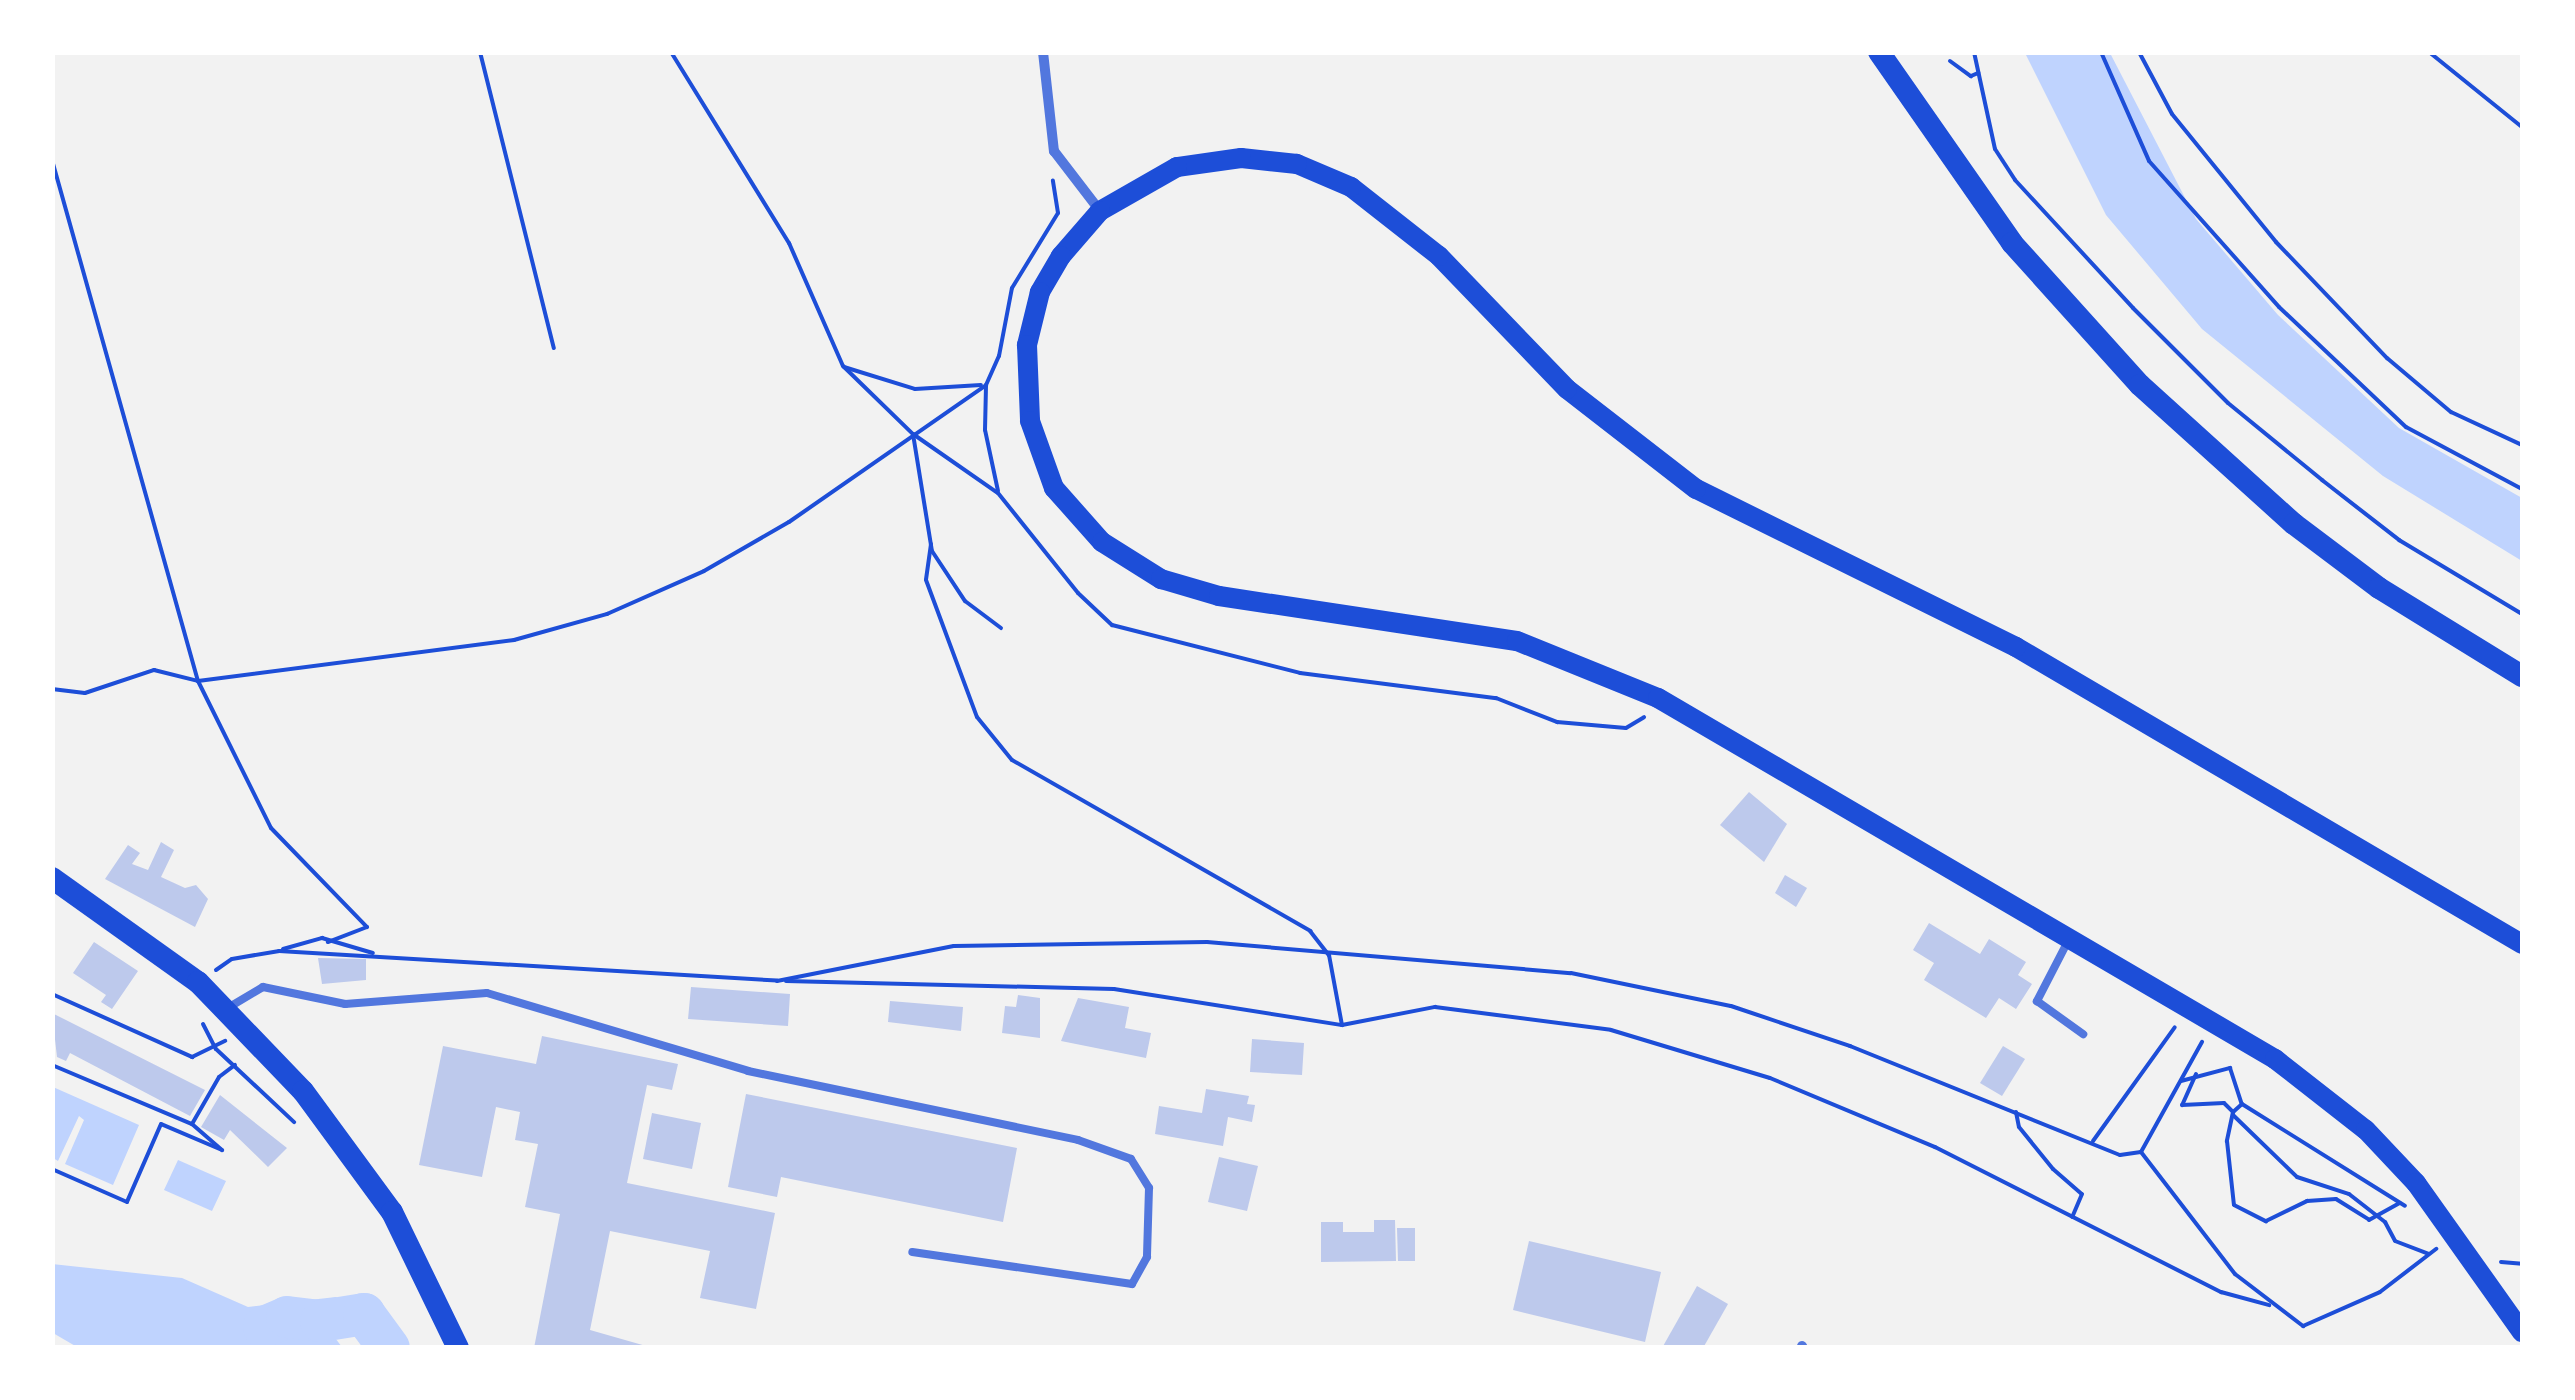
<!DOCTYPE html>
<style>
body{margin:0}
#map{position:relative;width:2575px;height:1400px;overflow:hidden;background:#f2f2f2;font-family:Merriweather,serif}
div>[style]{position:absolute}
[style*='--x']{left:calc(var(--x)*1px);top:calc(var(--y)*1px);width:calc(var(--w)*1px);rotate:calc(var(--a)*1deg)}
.water>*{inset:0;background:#bfd3fe}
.river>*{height:42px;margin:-21px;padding:0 21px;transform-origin:21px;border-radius:21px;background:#bfd3fe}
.building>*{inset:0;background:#bdc9ec}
.path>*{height:4px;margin:-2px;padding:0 2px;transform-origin:2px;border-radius:2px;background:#1d4ed8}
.service>*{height:8px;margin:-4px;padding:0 4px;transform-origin:4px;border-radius:4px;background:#5277de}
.minor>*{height:10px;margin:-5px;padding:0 5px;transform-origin:5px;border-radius:5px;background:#5277de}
.secondary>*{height:20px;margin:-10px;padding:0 10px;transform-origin:10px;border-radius:10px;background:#1d4ed8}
.primary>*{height:22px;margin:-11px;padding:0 11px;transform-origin:11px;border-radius:11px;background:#1d4ed8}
span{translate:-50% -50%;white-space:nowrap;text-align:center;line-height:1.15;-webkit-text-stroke:10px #fff;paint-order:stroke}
.frame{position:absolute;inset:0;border:55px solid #fff;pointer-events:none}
</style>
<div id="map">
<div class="water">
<div style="clip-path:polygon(2025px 53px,2110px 53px,2196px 219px,2278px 315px,2399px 428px,2522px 498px,2522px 561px,2383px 476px,2202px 329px,2106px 215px)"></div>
<div style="clip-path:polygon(53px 1087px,139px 1125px,113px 1185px,65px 1164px,84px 1120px,79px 1116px,58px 1161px,53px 1158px)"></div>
<div style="clip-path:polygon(178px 1160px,226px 1181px,212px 1211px,164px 1190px)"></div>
<div style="clip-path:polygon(52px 1264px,182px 1278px,248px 1307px,336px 1297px,364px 1314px,322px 1321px,342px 1347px,77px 1347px,53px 1333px)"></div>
</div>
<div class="river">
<div style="--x:264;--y:1327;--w:25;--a:-23"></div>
<div style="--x:287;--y:1317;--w:34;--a:7"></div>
<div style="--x:321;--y:1321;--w:44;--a:-9.2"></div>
<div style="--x:364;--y:1314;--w:42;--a:53.7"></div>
</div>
<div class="building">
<div style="clip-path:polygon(1749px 792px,1787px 824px,1764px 862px,1720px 825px)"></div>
<div style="clip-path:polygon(161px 842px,174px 850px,161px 877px,185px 888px,196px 885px,208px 899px,195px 927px,105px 879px,128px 845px,140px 853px,132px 864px,148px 870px)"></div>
<div style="clip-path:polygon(1785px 875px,1807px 888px,1796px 907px,1775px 893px)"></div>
<div style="clip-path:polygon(1929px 923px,1980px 954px,1989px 939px,2026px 962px,2018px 975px,2032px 984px,2016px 1009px,1999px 998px,1986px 1018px,1924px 980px,1934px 963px,1913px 950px)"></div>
<div style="clip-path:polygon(94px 942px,138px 971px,112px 1009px,101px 1002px,106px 995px,73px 973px)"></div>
<div style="clip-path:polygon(318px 958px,366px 959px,366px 980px,322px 984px)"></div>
<div style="clip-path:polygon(691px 987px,790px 994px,788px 1026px,688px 1019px)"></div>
<div style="clip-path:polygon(1018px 995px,1040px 998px,1040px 1038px,1002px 1033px,1005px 1006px,1016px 1007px)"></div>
<div style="clip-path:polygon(1078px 998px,1129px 1007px,1125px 1028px,1151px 1033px,1146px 1058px,1061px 1041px)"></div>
<div style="clip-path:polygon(890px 1001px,963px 1007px,961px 1031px,888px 1022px)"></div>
<div style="clip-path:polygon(52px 1013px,205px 1090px,190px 1116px,70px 1053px,66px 1061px,57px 1057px)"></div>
<div style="clip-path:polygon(542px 1036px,678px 1064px,672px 1090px,647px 1085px,627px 1183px,775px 1213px,756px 1309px,700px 1298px,710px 1251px,610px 1231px,590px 1330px,653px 1348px,534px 1348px,560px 1214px,525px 1207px,538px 1144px,515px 1140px,520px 1112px,496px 1107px,482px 1177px,419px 1165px,443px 1046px,536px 1064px)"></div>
<div style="clip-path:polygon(1252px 1039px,1304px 1043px,1302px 1075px,1250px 1072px)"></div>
<div style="clip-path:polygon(2003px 1046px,2025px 1059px,2002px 1096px,1980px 1083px)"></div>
<div style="clip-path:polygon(1206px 1089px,1249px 1096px,1247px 1104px,1255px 1105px,1252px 1122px,1228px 1117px,1223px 1146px,1155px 1134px,1159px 1106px,1202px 1113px)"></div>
<div style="clip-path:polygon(746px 1094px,1017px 1148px,1003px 1222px,781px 1177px,777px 1197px,728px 1187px)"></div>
<div style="clip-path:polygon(220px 1095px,287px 1148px,268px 1167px,230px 1130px,224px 1140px,201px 1127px)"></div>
<div style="clip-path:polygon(652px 1113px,701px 1123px,692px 1169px,643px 1159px)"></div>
<div style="clip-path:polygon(1219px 1157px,1258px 1166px,1247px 1211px,1208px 1202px)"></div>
<div style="clip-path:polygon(1374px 1220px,1395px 1220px,1396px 1261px,1321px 1262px,1321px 1222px,1343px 1222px,1343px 1232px,1374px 1232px)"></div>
<div style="clip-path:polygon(1397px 1228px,1415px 1228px,1415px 1261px,1398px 1261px)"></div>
<div style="clip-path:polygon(1529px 1241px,1661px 1272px,1645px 1342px,1513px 1310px)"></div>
<div style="clip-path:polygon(1697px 1286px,1728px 1304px,1703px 1348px,1662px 1348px)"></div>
</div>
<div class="path">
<div style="--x:480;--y:52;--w:305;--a:76"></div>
<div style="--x:671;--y:52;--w:225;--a:58.3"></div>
<div style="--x:789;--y:243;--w:134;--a:66.3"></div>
<div style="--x:843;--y:366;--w:98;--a:44.2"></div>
<div style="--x:913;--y:434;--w:103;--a:34.8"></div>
<div style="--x:998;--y:493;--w:128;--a:51.3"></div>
<div style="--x:1078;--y:593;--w:47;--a:43.3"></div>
<div style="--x:1112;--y:625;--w:194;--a:14.3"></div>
<div style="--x:1300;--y:673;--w:198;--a:7.3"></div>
<div style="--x:1496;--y:698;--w:66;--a:21.5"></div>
<div style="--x:1557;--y:722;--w:69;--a:5"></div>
<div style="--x:1626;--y:728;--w:21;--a:-31"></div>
<div style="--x:1974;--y:52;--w:99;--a:77.8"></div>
<div style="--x:1995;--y:149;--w:37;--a:57"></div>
<div style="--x:2015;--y:180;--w:174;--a:47.3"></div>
<div style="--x:2133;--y:308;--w:134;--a:45"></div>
<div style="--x:2228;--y:403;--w:122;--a:39.3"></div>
<div style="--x:2322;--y:480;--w:98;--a:37.9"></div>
<div style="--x:2399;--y:540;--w:144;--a:31"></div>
<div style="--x:2101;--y:52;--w:119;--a:66.2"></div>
<div style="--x:2149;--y:161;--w:195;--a:48.3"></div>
<div style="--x:2279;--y:307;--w:175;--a:43.4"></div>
<div style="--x:2406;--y:427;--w:132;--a:28.1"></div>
<div style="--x:2139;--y:52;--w:70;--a:62"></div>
<div style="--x:2172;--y:114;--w:165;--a:50.9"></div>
<div style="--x:2276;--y:242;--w:161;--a:46.3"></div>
<div style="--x:2387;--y:358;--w:84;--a:40.2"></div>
<div style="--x:2451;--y:412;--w:78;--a:24.9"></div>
<div style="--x:2429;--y:52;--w:119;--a:38.9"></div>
<div style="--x:1950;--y:61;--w:26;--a:36"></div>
<div style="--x:1971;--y:76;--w:8;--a:-23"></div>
<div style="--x:52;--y:160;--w:541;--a:74.35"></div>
<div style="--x:198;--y:681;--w:319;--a:-7.4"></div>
<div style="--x:514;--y:640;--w:97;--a:-15.6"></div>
<div style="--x:607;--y:614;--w:106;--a:-23.9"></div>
<div style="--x:704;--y:571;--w:98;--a:-30"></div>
<div style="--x:789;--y:522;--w:240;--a:-34.8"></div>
<div style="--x:844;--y:367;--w:74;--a:17.2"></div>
<div style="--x:915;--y:389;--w:66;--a:-3.5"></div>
<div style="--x:913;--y:434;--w:119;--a:80.8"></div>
<div style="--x:932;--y:551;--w:60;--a:56.6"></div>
<div style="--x:965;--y:601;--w:45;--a:36.9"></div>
<div style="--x:998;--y:491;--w:62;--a:-102"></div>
<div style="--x:985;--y:430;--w:45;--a:-88.7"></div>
<div style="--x:986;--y:385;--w:32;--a:-66"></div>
<div style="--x:999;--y:356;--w:69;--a:-79.2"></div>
<div style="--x:1012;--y:288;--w:88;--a:-58.5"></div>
<div style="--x:1058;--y:213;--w:33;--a:-99"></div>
<div style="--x:931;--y:544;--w:36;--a:98"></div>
<div style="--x:926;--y:580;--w:146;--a:69.6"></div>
<div style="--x:977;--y:717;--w:55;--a:50.9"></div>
<div style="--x:1012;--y:760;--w:344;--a:29.8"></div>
<div style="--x:1310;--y:931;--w:31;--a:52"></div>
<div style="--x:1329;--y:955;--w:71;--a:79.5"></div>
<div style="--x:52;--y:689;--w:33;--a:7"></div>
<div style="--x:85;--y:693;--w:73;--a:-18.4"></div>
<div style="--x:154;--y:670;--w:45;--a:14"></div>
<div style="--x:198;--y:681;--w:164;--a:63.6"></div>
<div style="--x:271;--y:828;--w:138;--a:45.9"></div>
<div style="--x:367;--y:927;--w:42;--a:159"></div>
<div style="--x:283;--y:949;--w:41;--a:-15.8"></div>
<div style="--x:322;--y:938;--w:53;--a:16.4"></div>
<div style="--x:216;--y:970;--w:19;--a:-35"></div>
<div style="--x:232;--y:959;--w:48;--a:-9.7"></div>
<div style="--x:279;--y:951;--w:499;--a:3.4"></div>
<div style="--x:777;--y:981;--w:180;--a:-11.2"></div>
<div style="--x:954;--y:946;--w:253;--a:-0.9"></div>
<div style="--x:1207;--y:942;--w:365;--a:4.9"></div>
<div style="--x:1571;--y:973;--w:163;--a:11.7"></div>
<div style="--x:1731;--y:1006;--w:126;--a:18.6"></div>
<div style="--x:1850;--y:1046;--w:291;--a:22"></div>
<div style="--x:2120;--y:1155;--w:21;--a:-8"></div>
<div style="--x:786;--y:981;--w:328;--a:1.4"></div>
<div style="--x:1114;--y:989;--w:231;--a:9"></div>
<div style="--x:1342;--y:1025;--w:95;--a:-11"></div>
<div style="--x:1435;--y:1007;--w:177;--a:7.4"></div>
<div style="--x:1611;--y:1030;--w:166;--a:16.8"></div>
<div style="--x:1770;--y:1078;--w:179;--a:22.7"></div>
<div style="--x:1935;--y:1147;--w:321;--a:26.9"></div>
<div style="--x:2221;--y:1292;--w:50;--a:15.2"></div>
<div style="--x:52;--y:994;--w:154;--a:24.2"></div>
<div style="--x:192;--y:1057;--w:37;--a:-26"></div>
<div style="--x:203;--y:1024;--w:28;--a:63"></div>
<div style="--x:216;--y:1049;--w:107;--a:43.1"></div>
<div style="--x:52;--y:1065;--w:152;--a:22.9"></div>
<div style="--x:192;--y:1124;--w:40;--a:41"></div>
<div style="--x:222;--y:1150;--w:66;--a:-156.9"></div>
<div style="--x:161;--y:1124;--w:85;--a:113.6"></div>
<div style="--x:127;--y:1202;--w:82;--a:-156.3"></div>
<div style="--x:2196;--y:1074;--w:34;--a:114"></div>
<div style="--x:2182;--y:1105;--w:42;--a:-2.7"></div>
<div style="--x:2224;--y:1103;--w:13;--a:45"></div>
<div style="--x:2181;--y:1081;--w:51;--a:-14.9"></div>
<div style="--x:2230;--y:1068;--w:38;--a:72"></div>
<div style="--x:2242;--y:1104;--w:192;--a:32"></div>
<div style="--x:2242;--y:1104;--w:12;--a:138"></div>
<div style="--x:2233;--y:1112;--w:30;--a:102"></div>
<div style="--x:2227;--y:1141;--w:64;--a:83.8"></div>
<div style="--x:2234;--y:1205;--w:36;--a:27"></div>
<div style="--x:2266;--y:1221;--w:46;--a:-26"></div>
<div style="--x:2307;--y:1201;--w:29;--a:-4"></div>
<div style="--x:2336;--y:1199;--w:39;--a:32"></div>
<div style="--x:2369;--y:1220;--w:35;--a:-29"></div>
<div style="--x:2016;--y:1112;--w:15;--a:79"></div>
<div style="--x:2019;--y:1127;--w:54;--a:51"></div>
<div style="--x:2053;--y:1169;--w:38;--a:41"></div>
<div style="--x:2082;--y:1194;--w:25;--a:113"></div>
<div style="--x:2233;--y:1115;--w:89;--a:44.1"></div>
<div style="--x:2297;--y:1177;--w:55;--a:18.1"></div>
<div style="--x:2349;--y:1194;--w:46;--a:37.9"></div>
<div style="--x:2385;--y:1222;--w:21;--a:62"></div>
<div style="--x:2395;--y:1241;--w:36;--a:21"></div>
<div style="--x:192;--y:1124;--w:54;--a:-60.1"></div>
<div style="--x:219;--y:1077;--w:20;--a:-37"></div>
<div style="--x:2093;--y:1141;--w:140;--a:-54.3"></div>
<div style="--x:2141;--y:1152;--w:154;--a:52.4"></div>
<div style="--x:2235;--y:1274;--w:86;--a:37.4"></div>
<div style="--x:2303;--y:1326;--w:84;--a:-23.8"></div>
<div style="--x:2380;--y:1292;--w:71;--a:-37.5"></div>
<div style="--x:2141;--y:1152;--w:126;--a:-61"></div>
<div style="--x:2501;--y:1262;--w:21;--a:5"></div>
</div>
<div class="service">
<div style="--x:2068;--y:941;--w:68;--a:117.3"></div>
<div style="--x:2037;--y:1001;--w:57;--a:35.7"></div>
<div style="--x:226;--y:1009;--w:43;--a:-30.7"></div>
<div style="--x:263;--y:987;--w:84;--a:11.7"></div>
<div style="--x:345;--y:1004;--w:142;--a:-4.4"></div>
<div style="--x:487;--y:993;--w:272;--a:16.6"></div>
<div style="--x:748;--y:1071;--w:337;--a:11.8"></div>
<div style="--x:1078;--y:1140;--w:56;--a:19.7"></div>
<div style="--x:1131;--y:1159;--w:34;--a:58"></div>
<div style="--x:1149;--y:1188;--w:69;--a:91.7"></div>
<div style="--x:1147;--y:1257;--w:31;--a:119"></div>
<div style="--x:1132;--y:1284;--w:222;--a:-171.7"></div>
</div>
<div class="minor">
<div style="--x:1043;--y:52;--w:100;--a:83.7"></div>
<div style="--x:1054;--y:151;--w:76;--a:52.5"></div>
<div style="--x:1802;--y:1346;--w:2;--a:63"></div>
</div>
<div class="secondary">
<div style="--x:2522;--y:944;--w:587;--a:-149.59"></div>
<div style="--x:2016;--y:647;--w:357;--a:-153.7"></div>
<div style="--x:1696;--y:489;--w:163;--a:-142.2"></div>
<div style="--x:1567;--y:389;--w:185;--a:-133.9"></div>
<div style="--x:1439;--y:256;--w:112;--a:-141.9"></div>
<div style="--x:1351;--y:187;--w:59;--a:-156.9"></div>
<div style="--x:1297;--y:164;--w:56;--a:-173.9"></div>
<div style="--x:1241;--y:158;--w:65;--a:172"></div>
<div style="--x:1177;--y:167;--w:89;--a:150.3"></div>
<div style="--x:1100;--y:211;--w:60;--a:130.9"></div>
<div style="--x:1061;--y:256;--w:42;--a:120.3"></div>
<div style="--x:1040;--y:292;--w:55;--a:103.8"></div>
<div style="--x:1027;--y:345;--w:76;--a:87.7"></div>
<div style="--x:1030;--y:421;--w:71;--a:70.3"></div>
<div style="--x:1054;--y:488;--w:72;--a:48.4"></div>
<div style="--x:1102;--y:542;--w:70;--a:32.1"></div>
<div style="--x:1161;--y:579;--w:60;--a:16.3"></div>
<div style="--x:1219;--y:596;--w:301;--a:8.6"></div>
<div style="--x:1517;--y:641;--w:152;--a:22"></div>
<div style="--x:1658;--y:698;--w:715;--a:30.33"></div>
<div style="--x:2275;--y:1059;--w:115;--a:38"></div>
<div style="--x:2366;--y:1130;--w:73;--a:46.7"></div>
<div style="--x:2416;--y:1183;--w:183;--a:54.6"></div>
</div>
<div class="primary">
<div style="--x:1879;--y:52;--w:233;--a:55.1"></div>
<div style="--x:2012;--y:243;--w:191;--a:48"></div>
<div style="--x:2140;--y:385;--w:207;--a:42.1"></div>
<div style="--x:2294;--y:524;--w:106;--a:37"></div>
<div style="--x:2379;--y:588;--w:168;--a:31.6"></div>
<div style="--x:52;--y:878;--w:179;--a:35.5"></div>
<div style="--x:198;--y:982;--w:151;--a:46.1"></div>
<div style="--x:303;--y:1091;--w:150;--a:53.7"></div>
<div style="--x:392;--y:1212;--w:151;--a:64.1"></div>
</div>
<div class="frame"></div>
</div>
